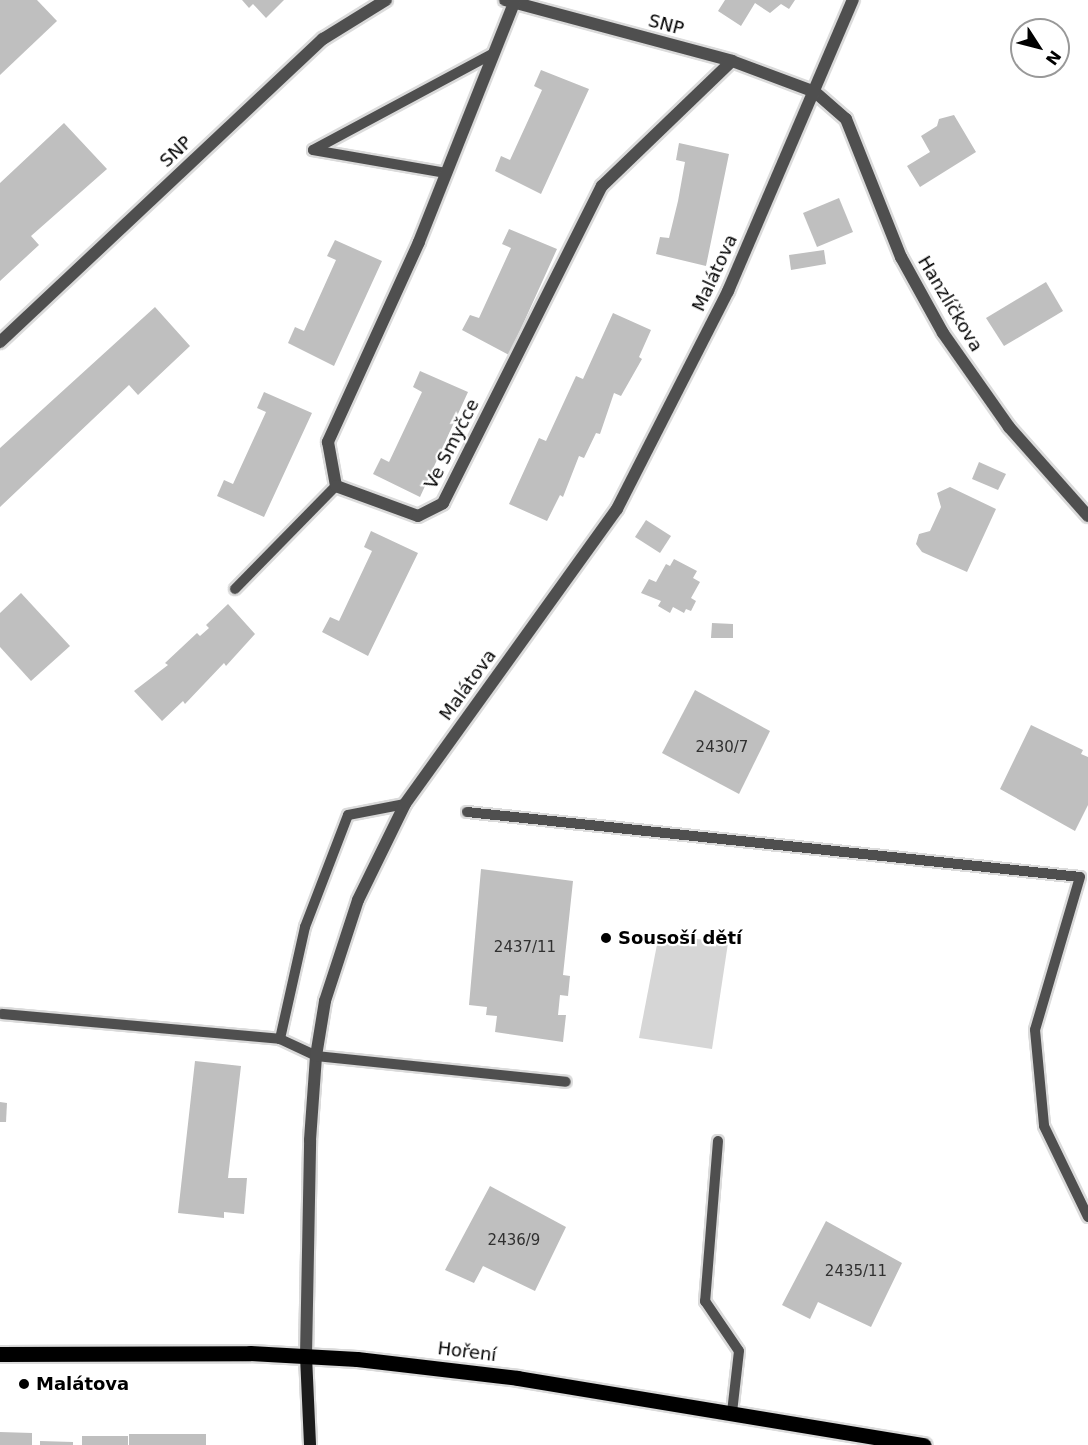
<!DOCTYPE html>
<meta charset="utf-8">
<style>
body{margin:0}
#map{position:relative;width:1088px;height:1445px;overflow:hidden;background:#fff;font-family:"DejaVu Sans",sans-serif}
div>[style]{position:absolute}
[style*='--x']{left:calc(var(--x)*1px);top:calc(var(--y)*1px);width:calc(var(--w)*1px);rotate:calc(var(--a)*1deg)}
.green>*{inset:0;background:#d6d6d6}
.building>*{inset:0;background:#bfbfbf}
.roads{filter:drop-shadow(2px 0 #dbdbdb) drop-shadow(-2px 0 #dbdbdb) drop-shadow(0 2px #dbdbdb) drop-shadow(0 -2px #dbdbdb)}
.lane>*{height:10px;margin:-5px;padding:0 5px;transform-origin:5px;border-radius:5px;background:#4f4f4f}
.street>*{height:12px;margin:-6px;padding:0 6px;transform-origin:6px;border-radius:6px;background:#4f4f4f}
.secondary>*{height:12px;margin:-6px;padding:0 6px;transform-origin:6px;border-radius:6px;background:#1c1c1c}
.primary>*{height:15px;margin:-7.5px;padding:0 7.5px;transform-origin:7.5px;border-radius:7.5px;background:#000}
.dots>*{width:16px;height:16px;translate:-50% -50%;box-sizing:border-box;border:3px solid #fff;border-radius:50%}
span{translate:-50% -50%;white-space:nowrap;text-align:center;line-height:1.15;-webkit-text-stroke:4.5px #fff;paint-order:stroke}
.number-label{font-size:15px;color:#303030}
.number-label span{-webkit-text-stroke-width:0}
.street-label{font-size:18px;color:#000}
.poi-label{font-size:18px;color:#000;font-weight:700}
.left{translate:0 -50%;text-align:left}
.north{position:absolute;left:1010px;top:18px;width:60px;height:60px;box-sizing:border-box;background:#fff;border:2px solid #999;border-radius:50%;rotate:126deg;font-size:16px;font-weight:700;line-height:24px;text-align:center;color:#000}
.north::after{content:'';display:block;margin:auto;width:21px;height:27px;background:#000;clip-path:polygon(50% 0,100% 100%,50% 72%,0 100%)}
</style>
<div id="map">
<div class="green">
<div style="clip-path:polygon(659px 934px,728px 943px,712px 1049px,639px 1038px)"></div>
</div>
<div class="building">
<div style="clip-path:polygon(0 0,37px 0,57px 21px,0 75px)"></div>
<div style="clip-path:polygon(242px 0,284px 0,266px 18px,253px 4px,249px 8px)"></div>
<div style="clip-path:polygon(725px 0,795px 0,789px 9px,781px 4px,770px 13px,755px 3px,741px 26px,718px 11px)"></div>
<div style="clip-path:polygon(541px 70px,589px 89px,541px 194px,495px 171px,501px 156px,510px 160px,542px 90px,534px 86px)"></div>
<div style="clip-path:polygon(954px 115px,976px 152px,920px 187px,907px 166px,930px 152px,921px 136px,937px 126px,939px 119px)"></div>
<div style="clip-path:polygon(64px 123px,107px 169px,31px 236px,39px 245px,0 281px,0 183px)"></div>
<div style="clip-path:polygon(679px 143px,729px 154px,706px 266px,656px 254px,660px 237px,669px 238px,678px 201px,685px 162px,676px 160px)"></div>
<div style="clip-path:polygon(839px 198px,853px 232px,817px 247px,803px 213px)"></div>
<div style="clip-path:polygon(509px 229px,557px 249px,509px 355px,462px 330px,470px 315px,479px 318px,511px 248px,502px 244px)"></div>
<div style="clip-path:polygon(335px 240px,382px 261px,334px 366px,288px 343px,295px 327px,304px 331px,336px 260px,327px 256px)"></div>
<div style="clip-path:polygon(824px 250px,826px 264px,791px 270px,789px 255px)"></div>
<div style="clip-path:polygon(1046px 282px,1063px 311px,1004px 346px,986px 318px)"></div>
<div style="clip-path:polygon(155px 307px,190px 346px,138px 395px,129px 385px,0 507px,0 448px)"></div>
<div style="clip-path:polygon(613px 313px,651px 330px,639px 357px,642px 359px,621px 396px,614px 393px,600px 434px,596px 433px,584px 458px,579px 456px,563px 497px,560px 495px,547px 521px,509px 504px,539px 438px,546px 441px,576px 376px,583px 379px)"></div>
<div style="clip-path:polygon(420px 371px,468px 392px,420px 497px,373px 474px,381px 458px,389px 462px,422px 392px,413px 387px)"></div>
<div style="clip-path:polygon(264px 392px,312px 413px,264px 517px,217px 496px,224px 480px,233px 484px,266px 412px,257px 408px)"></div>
<div style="clip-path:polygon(979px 462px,1006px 474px,998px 490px,972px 479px)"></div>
<div style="clip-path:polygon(950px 487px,996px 509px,967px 572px,922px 552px,916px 544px,919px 534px,930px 531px,941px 507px,937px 493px)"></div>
<div style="clip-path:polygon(646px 520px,671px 536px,660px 553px,635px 537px)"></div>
<div style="clip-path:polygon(371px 531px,418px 553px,368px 656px,322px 632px,330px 617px,339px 621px,372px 551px,364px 547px)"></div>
<div style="clip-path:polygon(674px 559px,697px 571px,693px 578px,700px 582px,691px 598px,696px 601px,691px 611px,686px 609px,684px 613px,673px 607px,670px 613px,658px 606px,661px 601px,641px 593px,649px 579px,656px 582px,666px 564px,670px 566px)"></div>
<div style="clip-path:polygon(21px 593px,70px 646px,31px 681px,0 647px,0 613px)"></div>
<div style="clip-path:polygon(228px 604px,255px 634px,226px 666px,224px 663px,185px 704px,183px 701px,162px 721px,134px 691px,168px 665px,165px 663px,197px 633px,200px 636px,209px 628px,206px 625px)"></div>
<div style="clip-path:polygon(712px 623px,733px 624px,733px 638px,711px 638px)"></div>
<div style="clip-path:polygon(695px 690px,770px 731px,739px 794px,662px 753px)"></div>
<div style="clip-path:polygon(1031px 725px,1083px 750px,1081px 754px,1088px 757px,1088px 805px,1075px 831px,1000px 789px)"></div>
<div style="clip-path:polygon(481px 869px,573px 881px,563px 975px,570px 976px,568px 996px,560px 995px,558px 1015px,566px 1015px,563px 1042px,495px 1032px,497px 1016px,486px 1015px,487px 1007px,469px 1005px)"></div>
<div style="clip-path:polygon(195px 1061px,241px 1066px,228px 1178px,247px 1178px,244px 1214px,224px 1212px,224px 1218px,178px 1213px)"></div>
<div style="clip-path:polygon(0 1102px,7px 1103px,6px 1122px,0 1122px)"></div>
<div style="clip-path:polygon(490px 1186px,566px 1227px,535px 1291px,483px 1266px,474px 1283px,445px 1270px)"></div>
<div style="clip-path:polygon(826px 1221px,902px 1263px,871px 1327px,818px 1302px,810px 1319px,782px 1305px)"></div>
<div style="clip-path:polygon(0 1432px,32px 1433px,32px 1445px,0 1445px)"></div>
<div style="clip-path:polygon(129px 1434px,206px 1434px,206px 1445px,129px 1445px)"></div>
<div style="clip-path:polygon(82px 1436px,128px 1436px,128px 1445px,82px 1445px)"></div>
<div style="clip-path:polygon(40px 1441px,73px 1442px,73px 1445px,40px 1445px)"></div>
</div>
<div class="roads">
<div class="lane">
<div style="--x:446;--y:173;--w:135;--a:-170.2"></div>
<div style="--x:313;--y:150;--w:205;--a:-28.2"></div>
<div style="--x:235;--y:589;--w:144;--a:-45.6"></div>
<div style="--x:405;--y:804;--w:58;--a:169.1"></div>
<div style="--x:348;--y:815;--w:120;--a:111"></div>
<div style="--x:305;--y:927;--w:115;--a:102.6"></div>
<div style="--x:280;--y:1039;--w:40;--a:25"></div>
<div style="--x:316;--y:1056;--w:251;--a:5.9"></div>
<div style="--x:467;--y:812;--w:616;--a:6.05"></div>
<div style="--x:1080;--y:877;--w:159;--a:106.4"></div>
<div style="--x:1035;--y:1030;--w:96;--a:84.6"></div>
<div style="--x:1044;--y:1126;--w:101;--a:64.2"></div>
<div style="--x:2;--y:1014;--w:279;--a:5.1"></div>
<div style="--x:718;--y:1141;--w:161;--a:94.6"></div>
<div style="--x:705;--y:1301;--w:60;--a:55.8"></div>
<div style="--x:739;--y:1351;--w:61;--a:96.5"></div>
</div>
<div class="street">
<div style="--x:505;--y:0;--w:235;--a:15"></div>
<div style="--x:732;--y:61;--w:89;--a:20.5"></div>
<div style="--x:815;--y:92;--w:41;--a:41.1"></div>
<div style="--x:846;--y:119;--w:149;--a:68.3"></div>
<div style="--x:901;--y:257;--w:87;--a:61.1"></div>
<div style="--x:943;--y:333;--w:115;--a:54.9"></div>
<div style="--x:1009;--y:427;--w:119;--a:48.4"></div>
<div style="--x:514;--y:3;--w:257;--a:111.7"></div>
<div style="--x:419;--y:242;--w:220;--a:114.5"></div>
<div style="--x:328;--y:442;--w:45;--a:79.7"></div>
<div style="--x:336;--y:486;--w:87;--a:20.1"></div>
<div style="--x:418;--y:516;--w:28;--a:-27"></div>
<div style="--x:443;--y:503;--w:355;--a:-63.4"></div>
<div style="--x:602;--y:186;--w:180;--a:-43.9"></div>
<div style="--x:0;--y:342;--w:443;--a:-43.2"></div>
<div style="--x:323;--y:39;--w:74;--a:-31.8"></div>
<div style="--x:306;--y:1356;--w:216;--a:-88.9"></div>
<div style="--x:310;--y:1140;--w:84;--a:-85.9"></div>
<div style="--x:316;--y:1056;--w:56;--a:-80.7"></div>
<div style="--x:325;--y:1001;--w:106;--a:-71.9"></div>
<div style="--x:358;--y:900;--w:107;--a:-63.9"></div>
<div style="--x:405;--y:804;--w:363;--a:-54.3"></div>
<div style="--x:617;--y:509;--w:245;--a:-63"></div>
<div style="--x:728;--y:291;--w:317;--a:-66.8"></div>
</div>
<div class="secondary">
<div style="--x:306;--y:1356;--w:89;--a:87.4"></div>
</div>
<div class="primary">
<div style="--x:0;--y:1354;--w:250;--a:-0.2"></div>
<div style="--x:250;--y:1353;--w:107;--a:3.2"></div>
<div style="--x:357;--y:1359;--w:162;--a:6.7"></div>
<div style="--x:518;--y:1378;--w:411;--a:9.4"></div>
</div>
</div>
<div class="dots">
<div style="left:606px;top:938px;background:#000"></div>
<div style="left:24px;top:1384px;background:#000"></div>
</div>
<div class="number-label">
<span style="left:722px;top:748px">2430/7</span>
<span style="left:525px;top:948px">2437/11</span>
<span style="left:514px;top:1241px">2436/9</span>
<span style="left:856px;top:1272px">2435/11</span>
</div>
<div class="street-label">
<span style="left:666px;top:25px;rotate:15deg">SNP</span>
<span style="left:176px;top:152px;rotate:-43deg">SNP</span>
<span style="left:715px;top:273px;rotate:-65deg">Malátova</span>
<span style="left:950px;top:304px;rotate:59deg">Hanzlíčkova</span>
<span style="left:452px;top:444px;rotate:-63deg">Ve Smyčce</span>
<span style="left:468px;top:685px;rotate:-54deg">Malátova</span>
<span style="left:467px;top:1352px;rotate:7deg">Hoření</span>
</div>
<div class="poi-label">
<span class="left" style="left:618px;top:938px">Sousoší dětí</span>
<span class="left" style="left:36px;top:1384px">Malátova</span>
</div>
<div class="north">N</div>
</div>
